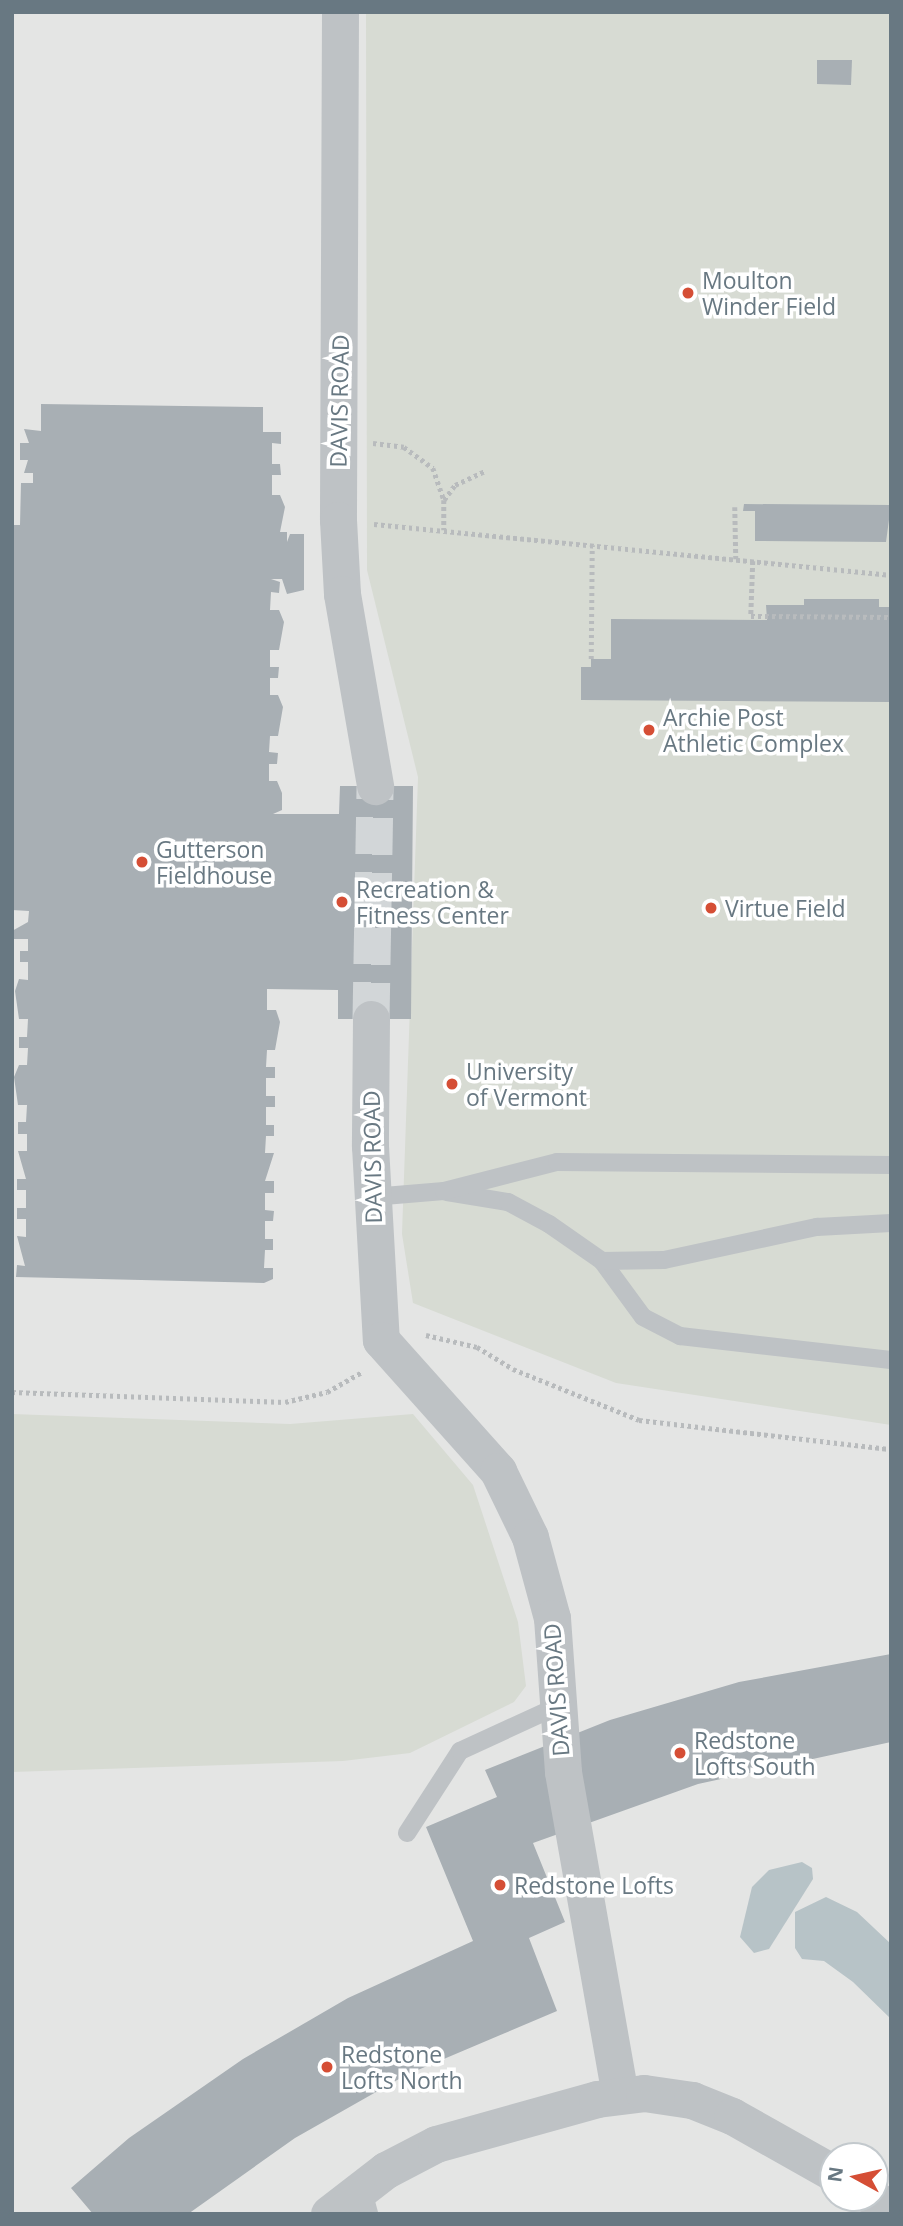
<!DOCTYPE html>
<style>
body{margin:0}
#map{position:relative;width:903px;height:2226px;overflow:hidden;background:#f6f6f4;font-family:"Open Sans",sans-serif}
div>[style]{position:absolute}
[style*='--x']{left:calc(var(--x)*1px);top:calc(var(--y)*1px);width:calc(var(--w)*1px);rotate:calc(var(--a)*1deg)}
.built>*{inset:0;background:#e4e5e4}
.green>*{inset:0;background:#d7dbd3}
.water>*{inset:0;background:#b7c3c7}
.building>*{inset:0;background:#a8afb4}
.minor-tunnel>*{height:37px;margin-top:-18.5px;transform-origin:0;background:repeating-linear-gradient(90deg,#d2d6d8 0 37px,transparent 0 55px)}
.path>*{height:4.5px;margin-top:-2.25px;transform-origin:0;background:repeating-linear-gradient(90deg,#b8bbbd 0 3.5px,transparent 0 7px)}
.service>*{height:18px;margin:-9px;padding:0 9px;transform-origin:9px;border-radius:9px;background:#bec2c5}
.minor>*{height:37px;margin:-18.5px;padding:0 18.5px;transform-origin:18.5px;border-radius:18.5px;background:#bec2c5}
.dots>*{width:19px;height:19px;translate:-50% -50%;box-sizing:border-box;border:4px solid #fff;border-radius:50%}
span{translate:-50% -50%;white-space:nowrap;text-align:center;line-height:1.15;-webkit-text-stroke:7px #fff;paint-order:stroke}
.poi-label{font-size:23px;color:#687882}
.left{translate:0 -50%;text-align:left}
.street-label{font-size:23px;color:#687882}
.frame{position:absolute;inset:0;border:14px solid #687882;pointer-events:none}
.north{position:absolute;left:819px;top:2142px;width:70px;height:70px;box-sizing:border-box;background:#fff;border:2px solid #c3c9cd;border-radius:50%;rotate:278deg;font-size:19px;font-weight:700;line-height:28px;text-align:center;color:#687882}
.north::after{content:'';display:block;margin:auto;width:24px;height:32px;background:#d54e35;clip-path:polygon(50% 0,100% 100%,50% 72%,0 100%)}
</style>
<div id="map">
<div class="built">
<div style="clip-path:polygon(evenodd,12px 12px,891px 12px,891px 2214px,12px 2214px,12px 12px,833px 2156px,875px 2156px,875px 2198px,833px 2198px,833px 2156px)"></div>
</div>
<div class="green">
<div style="clip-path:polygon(366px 12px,891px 12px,891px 1425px,616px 1383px,413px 1303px,402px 1234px,418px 777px,367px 570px)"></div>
<div style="clip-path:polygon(12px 1414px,290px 1424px,413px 1414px,473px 1485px,518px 1622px,526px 1686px,514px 1702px,410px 1753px,343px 1761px,12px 1772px)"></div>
</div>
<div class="water">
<div style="clip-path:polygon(802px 1862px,812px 1868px,813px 1879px,769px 1949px,754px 1953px,740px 1937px,752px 1887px,769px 1870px)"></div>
<div style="clip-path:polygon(826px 1897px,857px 1912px,891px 1944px,891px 2019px,853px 1982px,824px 1961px,802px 1959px,795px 1948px,795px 1912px)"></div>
</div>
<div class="building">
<div style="clip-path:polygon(817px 60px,852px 60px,851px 85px,817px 84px)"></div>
<div style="clip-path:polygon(41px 404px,263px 407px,263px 432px,281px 432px,281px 444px,272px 443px,272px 464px,280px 464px,281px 475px,272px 475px,272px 495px,280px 495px,285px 507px,280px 532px,287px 532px,287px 542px,290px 534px,304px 534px,304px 590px,287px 594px,282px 579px,271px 579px,280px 582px,279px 593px,271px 592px,270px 610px,279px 610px,284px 622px,279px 650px,270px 650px,270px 667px,279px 667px,278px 678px,270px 678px,270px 695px,278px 695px,283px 707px,278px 736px,270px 736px,269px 752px,278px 753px,277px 764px,269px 764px,269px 781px,277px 781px,282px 793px,282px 810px,273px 814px,339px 814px,340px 786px,413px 786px,411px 1019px,338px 1019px,338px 990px,267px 989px,267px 1010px,276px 1010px,280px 1022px,275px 1050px,267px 1050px,266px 1067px,275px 1067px,275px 1078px,266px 1078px,266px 1096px,275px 1096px,275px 1107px,266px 1107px,266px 1125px,274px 1125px,274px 1136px,266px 1136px,265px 1153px,274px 1153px,265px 1181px,274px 1181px,274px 1193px,265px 1193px,265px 1210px,274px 1211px,273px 1221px,265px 1221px,265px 1239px,273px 1239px,273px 1250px,265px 1250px,264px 1268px,273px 1268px,273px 1279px,264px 1283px,16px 1277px,17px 1265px,25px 1266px,17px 1236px,26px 1237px,26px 1219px,17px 1219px,17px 1208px,26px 1208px,26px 1190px,17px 1190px,17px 1179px,26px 1179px,18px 1151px,27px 1151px,27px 1134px,18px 1134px,18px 1122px,26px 1122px,27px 1105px,18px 1105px,14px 1077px,19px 1065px,27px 1065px,28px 1048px,19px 1048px,19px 1037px,27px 1037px,28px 1019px,19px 1019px,15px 991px,19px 979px,28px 980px,28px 962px,20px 962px,20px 951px,28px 951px,28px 939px,12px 939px,12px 931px,28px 922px,29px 911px,12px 910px,12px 525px,20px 525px,21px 483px,33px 483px,33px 473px,24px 473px,28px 460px,20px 460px,20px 443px,29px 443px,24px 429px,41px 431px)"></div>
<div style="clip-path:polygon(744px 504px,891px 505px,886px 542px,755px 541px,755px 511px,743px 511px)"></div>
<div style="clip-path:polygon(804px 599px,879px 599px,879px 607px,891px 607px,891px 702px,581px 700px,581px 667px,591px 667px,591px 659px,611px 659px,611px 619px,767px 620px,766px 605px,804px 605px)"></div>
<div style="clip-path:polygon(891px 1654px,891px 1742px,698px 1784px,533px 1843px,565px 1922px,529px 1938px,557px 2011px,406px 2075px,295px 2138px,188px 2214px,93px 2214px,71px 2188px,129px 2138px,243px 2059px,348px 1998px,473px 1941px,426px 1827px,497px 1797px,485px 1770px,610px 1720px,739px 1682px)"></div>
</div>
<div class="minor-tunnel">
<div style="--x:371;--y:1019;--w:233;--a:-89"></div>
</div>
<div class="path">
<div style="--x:373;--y:443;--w:31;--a:7"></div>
<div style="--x:404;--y:447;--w:36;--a:36"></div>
<div style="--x:433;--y:468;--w:34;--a:71"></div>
<div style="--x:444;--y:500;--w:30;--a:90"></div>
<div style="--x:444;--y:500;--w:19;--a:-54"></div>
<div style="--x:455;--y:485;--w:33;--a:-25"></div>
<div style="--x:735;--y:507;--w:52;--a:88.9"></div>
<div style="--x:374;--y:524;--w:520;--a:5.63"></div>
<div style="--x:753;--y:561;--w:55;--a:92.1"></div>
<div style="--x:751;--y:616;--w:140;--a:0.4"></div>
<div style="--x:591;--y:659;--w:114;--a:-89.5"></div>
<div style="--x:426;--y:1335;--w:52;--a:13.2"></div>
<div style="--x:477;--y:1347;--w:42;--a:31.4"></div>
<div style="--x:513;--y:1369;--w:136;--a:22"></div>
<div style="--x:639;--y:1420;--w:254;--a:6.6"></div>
<div style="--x:12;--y:1392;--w:273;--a:2.1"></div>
<div style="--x:285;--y:1402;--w:43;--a:-13.4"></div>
<div style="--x:327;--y:1392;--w:40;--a:-29.7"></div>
</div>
<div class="service">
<div style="--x:447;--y:1192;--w:62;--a:9.3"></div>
<div style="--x:508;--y:1202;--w:47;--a:28.2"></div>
<div style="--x:549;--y:1224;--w:65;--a:34.9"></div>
<div style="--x:602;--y:1261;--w:69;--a:53.8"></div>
<div style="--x:643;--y:1317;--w:42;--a:27.2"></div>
<div style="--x:680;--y:1336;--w:212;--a:6.5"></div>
<div style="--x:372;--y:1197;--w:72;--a:-4.8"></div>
<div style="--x:444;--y:1191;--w:117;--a:-14.4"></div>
<div style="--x:557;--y:1162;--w:334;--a:0.5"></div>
<div style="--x:602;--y:1261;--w:62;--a:-0.9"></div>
<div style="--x:664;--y:1260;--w:157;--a:-12.2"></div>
<div style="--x:817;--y:1227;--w:74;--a:-3.1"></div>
<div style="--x:407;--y:1833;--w:98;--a:-57.1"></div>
<div style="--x:460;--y:1751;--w:108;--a:-24.7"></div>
<div style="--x:362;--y:2187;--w:28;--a:75"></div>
</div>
<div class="minor">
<div style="--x:340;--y:12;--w:508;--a:90.23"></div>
<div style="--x:338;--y:520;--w:74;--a:86.9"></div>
<div style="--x:342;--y:594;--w:195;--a:80.2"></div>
<div style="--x:371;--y:1019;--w:127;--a:90.5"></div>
<div style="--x:370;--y:1146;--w:194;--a:86.8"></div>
<div style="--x:381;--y:1340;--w:176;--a:48.2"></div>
<div style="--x:498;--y:1471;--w:73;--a:64.1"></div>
<div style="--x:530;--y:1537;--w:84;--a:74.8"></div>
<div style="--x:552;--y:1618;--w:154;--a:85.9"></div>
<div style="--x:563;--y:1772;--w:328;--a:80"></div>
<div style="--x:873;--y:2198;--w:21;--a:31"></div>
<div style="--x:329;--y:2214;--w:72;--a:-37.7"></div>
<div style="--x:386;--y:2170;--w:56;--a:-27.5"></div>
<div style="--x:436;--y:2144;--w:167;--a:-15.6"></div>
<div style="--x:597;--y:2099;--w:47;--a:-7.3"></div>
<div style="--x:644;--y:2093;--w:49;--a:8.3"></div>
<div style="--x:692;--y:2100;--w:43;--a:21.8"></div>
<div style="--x:732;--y:2116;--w:116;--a:29.4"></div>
</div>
<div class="dots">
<div style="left:688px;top:293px;background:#d54e35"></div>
<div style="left:649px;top:730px;background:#d54e35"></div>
<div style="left:142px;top:862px;background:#d54e35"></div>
<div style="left:342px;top:902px;background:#d54e35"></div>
<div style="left:711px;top:908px;background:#d54e35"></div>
<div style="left:452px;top:1084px;background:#d54e35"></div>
<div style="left:680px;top:1753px;background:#d54e35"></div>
<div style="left:500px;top:1885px;background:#d54e35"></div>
<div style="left:327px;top:2067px;background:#d54e35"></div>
</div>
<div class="poi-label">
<span class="left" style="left:702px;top:293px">Moulton<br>Winder Field</span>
<span class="left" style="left:663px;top:730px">Archie Post<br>Athletic Complex</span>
<span class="left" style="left:156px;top:862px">Gutterson<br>Fieldhouse</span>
<span class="left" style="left:356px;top:902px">Recreation &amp;<br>Fitness Center</span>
<span class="left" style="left:725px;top:908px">Virtue Field</span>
<span class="left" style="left:466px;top:1084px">University<br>of Vermont</span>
<span class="left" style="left:694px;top:1753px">Redstone<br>Lofts South</span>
<span class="left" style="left:514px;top:1885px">Redstone Lofts</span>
<span class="left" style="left:341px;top:2067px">Redstone<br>Lofts North</span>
</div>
<div class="street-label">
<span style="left:339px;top:401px;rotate:-89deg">DAVIS ROAD</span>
<span style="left:372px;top:1157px;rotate:-91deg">DAVIS ROAD</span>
<span style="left:556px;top:1690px;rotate:-94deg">DAVIS ROAD</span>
</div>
<div class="frame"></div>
<div class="north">N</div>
</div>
